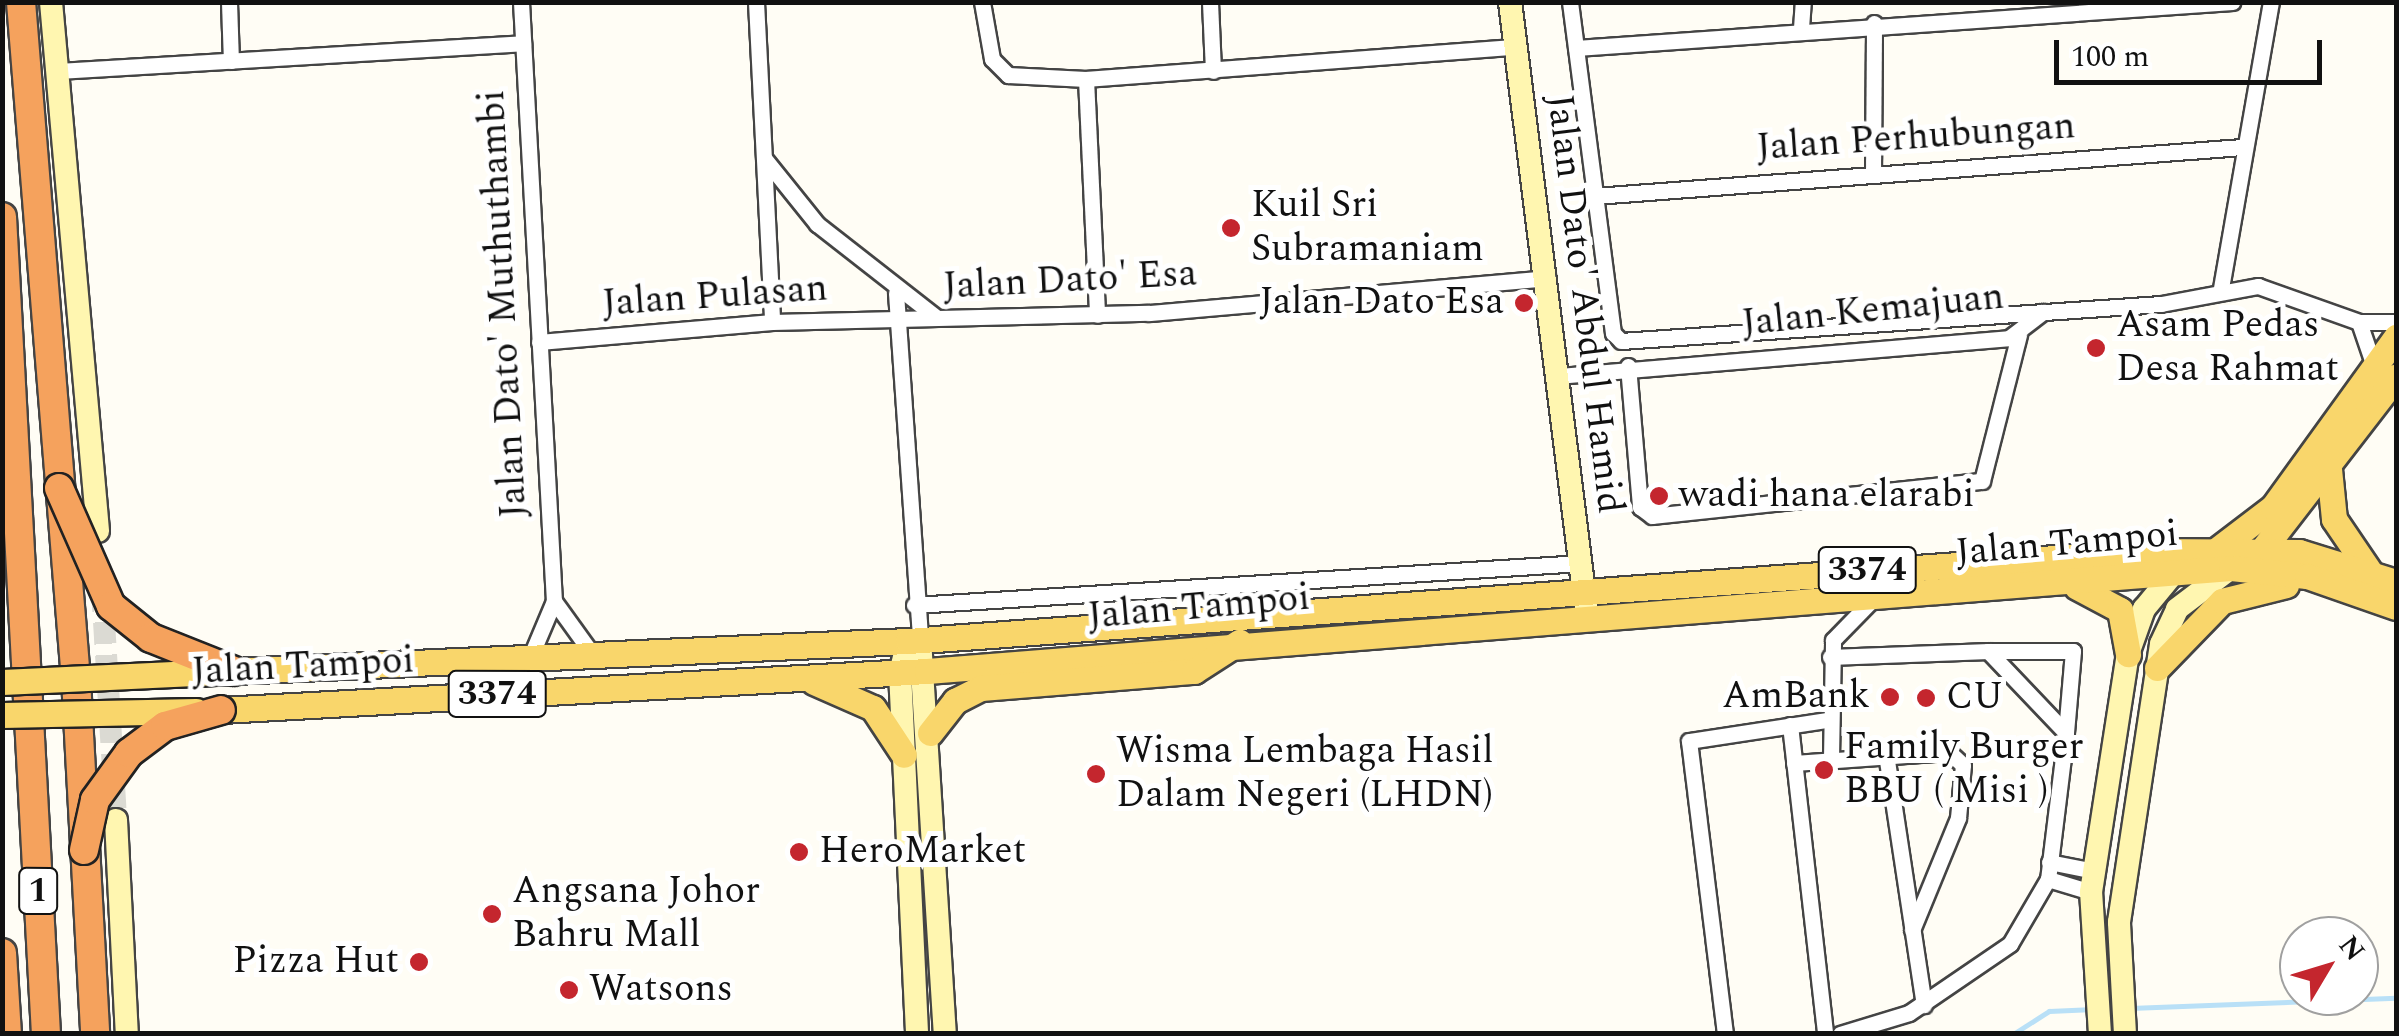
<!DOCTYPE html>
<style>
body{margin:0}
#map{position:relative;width:2399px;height:1036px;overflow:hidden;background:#fffdf5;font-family:Spectral,serif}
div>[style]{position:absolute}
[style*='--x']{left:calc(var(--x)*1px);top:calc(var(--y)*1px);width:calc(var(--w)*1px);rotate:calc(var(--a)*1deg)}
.stream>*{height:5px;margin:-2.5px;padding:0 2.5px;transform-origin:2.5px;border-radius:2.5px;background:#b9e0f7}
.secondary-tunnel>*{height:22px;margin-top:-11px;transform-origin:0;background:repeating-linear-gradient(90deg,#dbdad3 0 22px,transparent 0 33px)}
.roads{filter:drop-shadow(2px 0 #444) drop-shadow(-2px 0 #444) drop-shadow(0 2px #444) drop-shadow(0 -2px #444)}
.street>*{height:15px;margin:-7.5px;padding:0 7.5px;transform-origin:7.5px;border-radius:7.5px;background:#fff}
.secondary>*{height:22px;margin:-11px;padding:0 11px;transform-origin:11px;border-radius:11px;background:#fff6b0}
.primary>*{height:25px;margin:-12.5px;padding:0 12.5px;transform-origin:12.5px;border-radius:12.5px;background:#f9d66b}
.highway>*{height:28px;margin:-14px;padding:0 14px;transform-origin:14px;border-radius:14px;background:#f5a25d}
.bridges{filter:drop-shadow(2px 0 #222) drop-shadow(-2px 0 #222) drop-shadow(0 2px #222) drop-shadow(0 -2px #222)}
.primary-bridge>*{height:25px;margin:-12.5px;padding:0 12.5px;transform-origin:12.5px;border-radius:12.5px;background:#f9d66b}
.highway-bridge>*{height:28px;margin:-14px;padding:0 14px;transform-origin:14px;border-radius:14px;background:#f5a25d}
.dots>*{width:28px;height:28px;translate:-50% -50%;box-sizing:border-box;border:5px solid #fff;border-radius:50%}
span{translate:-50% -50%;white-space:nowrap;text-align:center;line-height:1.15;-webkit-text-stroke:10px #fff;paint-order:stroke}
.shield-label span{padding:2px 8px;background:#fff;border:2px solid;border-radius:8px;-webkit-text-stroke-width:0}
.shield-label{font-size:35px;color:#111;font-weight:700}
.street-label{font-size:38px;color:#111}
.poi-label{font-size:38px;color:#111}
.left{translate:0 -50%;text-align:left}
.right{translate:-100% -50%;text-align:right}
.frame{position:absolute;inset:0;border:5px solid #111;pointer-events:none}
.north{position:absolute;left:2279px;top:916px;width:100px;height:100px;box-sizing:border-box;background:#fff;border:2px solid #a0a0a0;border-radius:50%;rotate:52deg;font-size:28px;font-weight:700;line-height:40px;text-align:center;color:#111}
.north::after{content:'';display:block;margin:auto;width:35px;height:45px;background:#c4262e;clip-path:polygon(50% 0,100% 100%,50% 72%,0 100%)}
.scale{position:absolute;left:2054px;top:40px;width:268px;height:45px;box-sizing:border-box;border:5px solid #111;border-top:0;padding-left:12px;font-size:30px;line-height:35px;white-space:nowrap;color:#111;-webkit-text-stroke:8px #fff;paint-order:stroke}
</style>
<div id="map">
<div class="stream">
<div style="--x:2130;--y:1008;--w:266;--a:-2.2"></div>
<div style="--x:2013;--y:1034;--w:43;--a:-32.6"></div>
<div style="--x:2049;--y:1011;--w:45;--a:-2.5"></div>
</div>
<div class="secondary-tunnel">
<div style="--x:102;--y:589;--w:231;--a:86.5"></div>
</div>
<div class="roads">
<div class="street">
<div style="--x:229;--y:2;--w:59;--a:88.1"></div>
<div style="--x:521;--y:2;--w:600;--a:86.85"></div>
<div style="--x:554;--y:601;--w:56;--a:112.9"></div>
<div style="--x:756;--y:2;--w:320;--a:87.1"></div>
<div style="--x:982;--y:2;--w:58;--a:80"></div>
<div style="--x:992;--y:59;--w:23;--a:45"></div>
<div style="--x:1008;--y:75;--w:78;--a:2.9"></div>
<div style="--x:1086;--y:79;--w:431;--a:-4.3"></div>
<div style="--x:1210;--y:2;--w:69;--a:87.5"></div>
<div style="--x:1570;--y:2;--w:334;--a:82.6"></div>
<div style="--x:1613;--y:333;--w:11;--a:45"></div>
<div style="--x:1621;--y:341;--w:541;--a:-3.92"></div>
<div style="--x:2161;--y:304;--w:99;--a:-10.5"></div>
<div style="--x:2258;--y:286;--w:107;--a:19.6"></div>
<div style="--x:2359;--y:322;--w:37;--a:0"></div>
<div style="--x:1801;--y:28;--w:26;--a:-86"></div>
<div style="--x:1576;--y:48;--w:658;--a:-4.01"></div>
<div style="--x:57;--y:71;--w:467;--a:-3.4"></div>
<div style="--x:1086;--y:79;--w:236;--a:87.3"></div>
<div style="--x:764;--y:158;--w:85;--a:51.2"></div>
<div style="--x:817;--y:224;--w:151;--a:38"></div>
<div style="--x:1873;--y:173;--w:150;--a:-89.6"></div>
<div style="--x:1595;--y:196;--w:649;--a:-4.33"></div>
<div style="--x:2221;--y:288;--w:290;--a:-80.1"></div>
<div style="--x:896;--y:293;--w:347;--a:86"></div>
<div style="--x:2359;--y:322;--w:46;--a:71.2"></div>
<div style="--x:539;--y:342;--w:234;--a:-4.9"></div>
<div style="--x:772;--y:322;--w:377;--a:-1.4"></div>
<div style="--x:1149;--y:313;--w:400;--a:-5"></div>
<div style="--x:1628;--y:366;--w:142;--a:85.1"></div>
<div style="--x:1640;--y:507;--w:15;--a:37"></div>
<div style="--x:1652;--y:516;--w:332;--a:-6.1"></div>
<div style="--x:1982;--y:481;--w:151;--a:-75.8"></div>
<div style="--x:1558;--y:376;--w:453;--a:-4.8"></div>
<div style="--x:2009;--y:338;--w:43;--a:-37.4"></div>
<div style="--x:554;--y:601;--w:62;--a:54.2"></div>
<div style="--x:914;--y:605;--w:668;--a:-3.6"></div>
<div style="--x:1988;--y:651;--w:85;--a:0"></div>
<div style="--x:2073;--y:651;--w:82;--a:94.9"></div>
<div style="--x:1830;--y:657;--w:158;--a:-2.2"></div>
<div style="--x:1988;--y:651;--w:113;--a:46.4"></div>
<div style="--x:2066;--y:733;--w:147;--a:97"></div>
<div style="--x:2048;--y:879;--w:75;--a:120.3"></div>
<div style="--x:2010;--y:944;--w:122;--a:145.7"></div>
<div style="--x:1909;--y:1013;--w:72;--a:163.1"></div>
<div style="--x:1790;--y:725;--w:311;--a:83.5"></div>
<div style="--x:1886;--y:754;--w:254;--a:81.4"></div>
<div style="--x:1831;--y:758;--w:118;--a:-89"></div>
<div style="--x:1833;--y:640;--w:56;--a:-45.7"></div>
<div style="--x:1794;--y:763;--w:155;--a:-4.1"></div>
<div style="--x:1949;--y:752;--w:19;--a:43"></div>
<div style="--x:1963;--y:765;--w:53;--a:95.4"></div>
<div style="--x:1958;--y:818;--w:121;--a:112.3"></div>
<div style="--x:2049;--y:862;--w:47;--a:11.1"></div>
<div style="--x:2048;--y:879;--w:45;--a:16.8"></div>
<div style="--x:1725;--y:1034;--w:295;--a:-97"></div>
<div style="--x:1689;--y:741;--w:139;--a:-8.7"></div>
</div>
<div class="secondary">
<div style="--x:51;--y:2;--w:531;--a:84.92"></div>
<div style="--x:1510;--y:2;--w:612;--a:82.86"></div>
<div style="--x:920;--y:639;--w:396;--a:86.4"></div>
<div style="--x:908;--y:641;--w:32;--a:104"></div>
<div style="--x:900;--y:672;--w:362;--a:87.3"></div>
<div style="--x:116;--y:820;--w:214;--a:87.1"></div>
<div style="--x:2100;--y:1034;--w:142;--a:-93.6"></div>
<div style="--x:2091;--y:892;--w:241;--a:-81.2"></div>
<div style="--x:2128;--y:654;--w:48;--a:-70.4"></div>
<div style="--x:2144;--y:609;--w:45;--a:-50.4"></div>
<div style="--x:2125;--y:1034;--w:112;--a:-93.1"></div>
<div style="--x:2119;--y:922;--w:281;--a:-81.4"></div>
<div style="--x:2161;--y:644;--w:38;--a:-65"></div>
<div style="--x:2177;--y:609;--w:68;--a:-37.2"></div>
</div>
<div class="primary">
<div style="--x:2329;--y:469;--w:50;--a:84.3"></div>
<div style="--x:2334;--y:519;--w:64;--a:55.8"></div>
<div style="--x:2218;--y:549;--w:69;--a:-37.4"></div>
<div style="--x:2273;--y:507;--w:210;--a:-54.1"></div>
<div style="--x:2259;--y:554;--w:224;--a:-52.3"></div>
<div style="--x:2077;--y:587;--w:49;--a:28.1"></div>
<div style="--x:2120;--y:610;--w:45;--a:79.7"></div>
<div style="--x:2157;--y:668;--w:93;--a:-45.9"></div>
<div style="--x:2222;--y:601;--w:66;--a:-14"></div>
<div style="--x:234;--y:671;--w:675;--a:-2.55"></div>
<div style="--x:908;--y:641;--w:1245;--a:-4.14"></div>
<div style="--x:2150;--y:551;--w:149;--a:0.4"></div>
<div style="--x:2299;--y:552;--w:102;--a:17.2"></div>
<div style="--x:814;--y:682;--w:64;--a:23.8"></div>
<div style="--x:873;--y:708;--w:56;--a:56.6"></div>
<div style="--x:221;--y:710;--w:707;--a:-3.16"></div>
<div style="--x:927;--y:671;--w:1308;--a:-4.52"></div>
<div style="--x:2231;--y:568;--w:76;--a:6"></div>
<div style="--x:2307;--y:576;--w:94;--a:19.2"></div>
<div style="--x:930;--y:733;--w:41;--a:-52"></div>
<div style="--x:955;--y:701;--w:29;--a:-27"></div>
<div style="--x:981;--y:688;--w:214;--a:-4.6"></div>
<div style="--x:1194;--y:671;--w:54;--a:-32.8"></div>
</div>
<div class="highway">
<div style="--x:21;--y:2;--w:679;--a:85.36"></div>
<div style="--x:76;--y:679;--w:356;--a:86.9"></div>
<div style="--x:2;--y:217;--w:818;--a:86.92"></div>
<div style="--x:2;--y:953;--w:81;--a:86.5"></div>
</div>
</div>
<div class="bridges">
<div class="primary-bridge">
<div style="--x:2;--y:682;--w:230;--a:-2.7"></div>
<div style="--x:2;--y:715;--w:194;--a:-1.2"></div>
</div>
<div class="highway-bridge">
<div style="--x:59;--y:488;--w:129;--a:66.2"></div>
<div style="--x:111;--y:606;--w:51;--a:38.7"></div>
<div style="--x:151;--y:638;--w:89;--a:21.7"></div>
<div style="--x:84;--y:850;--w:51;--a:-77.6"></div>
<div style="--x:95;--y:800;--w:58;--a:-54.1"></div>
<div style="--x:129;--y:753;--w:45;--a:-36.9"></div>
<div style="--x:165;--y:726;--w:58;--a:-15.9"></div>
</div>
</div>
<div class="dots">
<div style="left:1231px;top:228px;background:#c4262e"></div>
<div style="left:1524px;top:303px;background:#c4262e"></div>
<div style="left:2096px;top:348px;background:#c4262e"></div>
<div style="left:1659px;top:496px;background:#c4262e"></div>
<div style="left:1890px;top:697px;background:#c4262e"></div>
<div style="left:1926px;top:698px;background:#c4262e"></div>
<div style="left:1824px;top:770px;background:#c4262e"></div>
<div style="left:1096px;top:774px;background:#c4262e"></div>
<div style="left:799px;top:852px;background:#c4262e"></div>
<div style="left:492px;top:914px;background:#c4262e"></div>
<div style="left:419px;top:962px;background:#c4262e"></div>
<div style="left:569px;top:990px;background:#c4262e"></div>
</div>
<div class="shield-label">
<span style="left:1867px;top:570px">3374</span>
<span style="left:497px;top:694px">3374</span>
<span style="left:38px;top:891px">1</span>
</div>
<div class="street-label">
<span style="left:1916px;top:138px;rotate:-4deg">Jalan Perhubungan</span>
<span style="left:1070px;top:281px;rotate:-3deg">Jalan Dato' Esa</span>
<span style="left:715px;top:297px;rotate:-4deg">Jalan Pulasan</span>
<span style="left:504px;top:304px;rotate:-93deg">Jalan Dato' Muthuthambi</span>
<span style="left:1584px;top:304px;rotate:83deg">Jalan Dato' Abdul Hamid</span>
<span style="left:1873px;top:311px;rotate:-6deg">Jalan Kemajuan</span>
<span style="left:2067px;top:544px;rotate:-5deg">Jalan Tampoi</span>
<span style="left:1199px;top:608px;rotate:-5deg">Jalan Tampoi</span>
<span style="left:303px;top:667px;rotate:-3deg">Jalan Tampoi</span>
</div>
<div class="poi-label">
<span class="left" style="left:1251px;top:228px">Kuil Sri<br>Subramaniam</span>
<span class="right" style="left:1504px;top:303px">Jalan Dato Esa</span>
<span class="left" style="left:2116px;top:348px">Asam Pedas<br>Desa Rahmat</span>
<span class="left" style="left:1679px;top:496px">wadi hana elarabi</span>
<span class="right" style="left:1870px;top:697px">AmBank</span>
<span class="left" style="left:1946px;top:698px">CU</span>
<span class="left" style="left:1844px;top:770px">Family Burger<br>BBU ( Misi )</span>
<span class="left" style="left:1116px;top:774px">Wisma Lembaga Hasil<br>Dalam Negeri (LHDN)</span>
<span class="left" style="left:819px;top:852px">HeroMarket</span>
<span class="left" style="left:512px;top:914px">Angsana Johor<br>Bahru Mall</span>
<span class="right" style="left:399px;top:962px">Pizza Hut</span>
<span class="left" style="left:589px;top:990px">Watsons</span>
</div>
<div class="frame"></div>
<div class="north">N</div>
<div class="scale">100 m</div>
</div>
